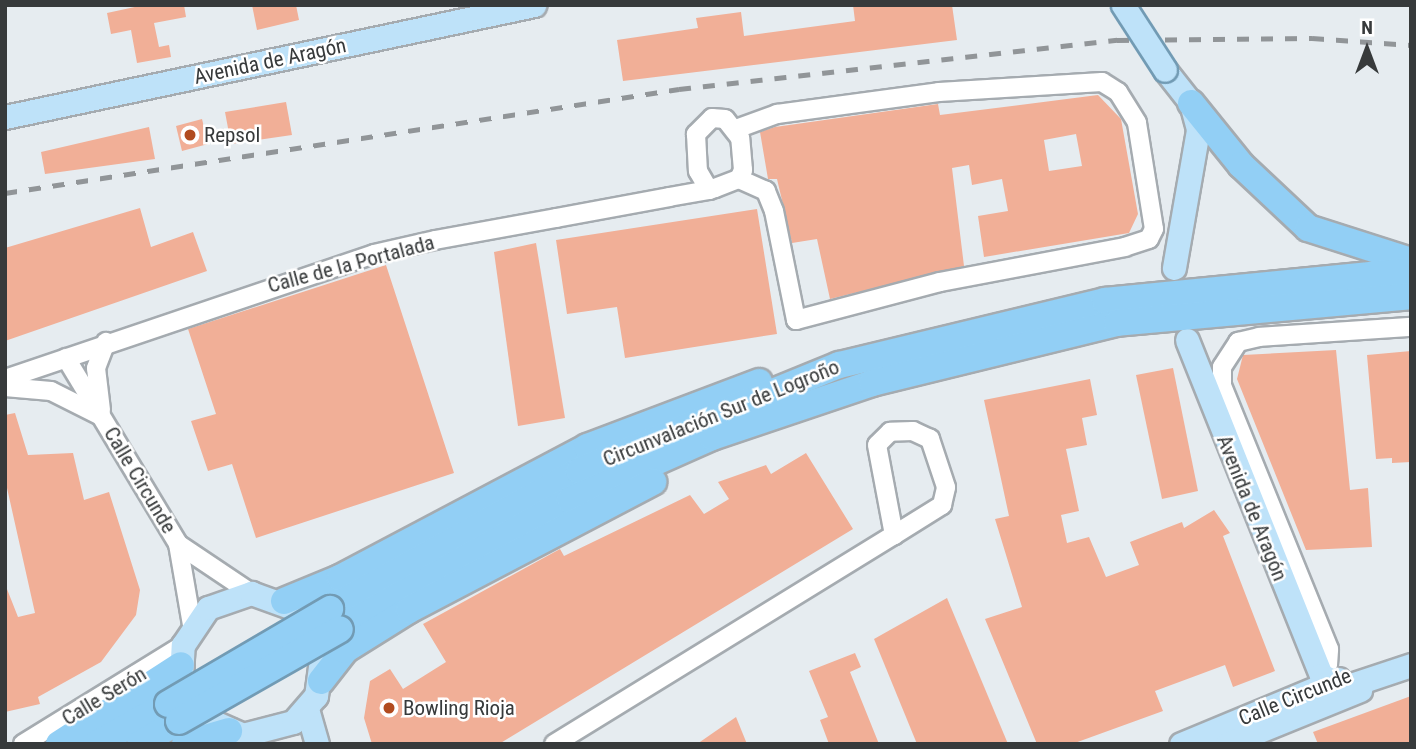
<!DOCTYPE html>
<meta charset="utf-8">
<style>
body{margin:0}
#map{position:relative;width:1416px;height:749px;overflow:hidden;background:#e6ecf0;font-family:"Roboto Condensed",sans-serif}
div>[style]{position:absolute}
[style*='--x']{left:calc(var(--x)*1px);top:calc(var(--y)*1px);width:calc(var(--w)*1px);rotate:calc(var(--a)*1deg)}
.building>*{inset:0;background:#f1af97}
.roads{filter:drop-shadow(2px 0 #a5abb0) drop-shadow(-2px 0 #a5abb0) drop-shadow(0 2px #a5abb0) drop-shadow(0 -2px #a5abb0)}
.minor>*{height:18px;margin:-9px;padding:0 9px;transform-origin:9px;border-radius:9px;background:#fff}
.major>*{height:23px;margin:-11.5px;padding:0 11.5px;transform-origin:11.5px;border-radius:11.5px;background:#bee2f9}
.highway>*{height:26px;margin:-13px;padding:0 13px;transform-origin:13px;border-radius:13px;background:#92cff5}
.rail>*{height:4.5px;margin-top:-2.25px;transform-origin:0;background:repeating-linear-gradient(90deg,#919598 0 12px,transparent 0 24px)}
.bridges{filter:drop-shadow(2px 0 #729bb4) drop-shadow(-2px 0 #729bb4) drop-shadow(0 2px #729bb4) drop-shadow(0 -2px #729bb4)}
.major-bridge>*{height:23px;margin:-11.5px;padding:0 11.5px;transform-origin:11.5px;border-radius:11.5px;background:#bee2f9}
.highway-bridge>*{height:26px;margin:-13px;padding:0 13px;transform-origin:13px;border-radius:13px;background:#92cff5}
.dots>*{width:19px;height:19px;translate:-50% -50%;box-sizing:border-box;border:4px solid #fff;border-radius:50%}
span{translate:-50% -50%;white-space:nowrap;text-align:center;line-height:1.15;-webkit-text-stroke:5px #fff;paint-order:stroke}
.street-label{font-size:21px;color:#373a3b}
.poi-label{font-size:21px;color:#373a3b}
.left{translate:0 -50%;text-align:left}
.frame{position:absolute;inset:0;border:7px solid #373a3b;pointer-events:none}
.north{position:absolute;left:1332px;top:14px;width:70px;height:70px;-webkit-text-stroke:5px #fff;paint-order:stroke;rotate:0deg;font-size:19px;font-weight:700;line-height:28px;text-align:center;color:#373a3b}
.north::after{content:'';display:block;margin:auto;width:24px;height:32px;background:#373a3b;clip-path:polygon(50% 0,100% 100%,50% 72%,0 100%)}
</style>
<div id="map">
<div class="building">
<div style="clip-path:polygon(144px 5px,184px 5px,186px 17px,154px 23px,159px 47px,169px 45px,171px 57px,137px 63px,131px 30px,111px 34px,107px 13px)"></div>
<div style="clip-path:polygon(252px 5px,296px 5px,299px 20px,257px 30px)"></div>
<div style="clip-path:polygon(853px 5px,952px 5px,957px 40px,623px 81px,617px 40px,698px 28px,696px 18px,741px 12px,744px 36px,855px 21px)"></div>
<div style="clip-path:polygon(evenodd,1098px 95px,1121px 119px,1138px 214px,1129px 233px,984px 257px,978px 216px,1008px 211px,1002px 179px,972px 185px,969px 165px,952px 168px,964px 266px,830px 299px,817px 239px,792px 243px,777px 179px,768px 179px,760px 132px,775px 127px,938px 104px,940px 115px,1098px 95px,1076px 134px,1082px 166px,1049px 171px,1044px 140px,1076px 134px)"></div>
<div style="clip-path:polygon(286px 102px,292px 135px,231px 144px,225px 112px)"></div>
<div style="clip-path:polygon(202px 119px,208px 144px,182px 151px,176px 126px)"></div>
<div style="clip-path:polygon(149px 127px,155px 159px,45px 174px,41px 152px)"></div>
<div style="clip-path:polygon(140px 208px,151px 247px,193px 232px,207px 271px,5px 341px,5px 248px)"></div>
<div style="clip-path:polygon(757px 209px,777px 334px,625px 358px,617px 307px,567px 314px,556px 240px)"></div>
<div style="clip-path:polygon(536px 243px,565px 418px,518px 426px,494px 252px)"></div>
<div style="clip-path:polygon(386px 265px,454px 473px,256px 538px,232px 464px,208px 471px,191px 421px,216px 414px,188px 329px)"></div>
<div style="clip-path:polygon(1336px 350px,1350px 490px,1368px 488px,1372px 547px,1306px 550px,1237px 379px,1243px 355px)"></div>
<div style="clip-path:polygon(1411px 351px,1411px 462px,1392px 463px,1392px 458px,1376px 459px,1367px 355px)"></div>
<div style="clip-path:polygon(1173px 368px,1198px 491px,1162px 499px,1136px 375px)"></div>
<div style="clip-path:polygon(1090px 379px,1097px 415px,1082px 418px,1087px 445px,1066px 449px,1079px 511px,1061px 515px,1067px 543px,1089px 537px,1106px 577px,1139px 565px,1130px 542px,1182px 522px,1184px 528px,1214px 510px,1230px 533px,1223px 536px,1275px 671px,1233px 687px,1225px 665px,1155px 691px,1163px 711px,1072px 744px,1037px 744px,985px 619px,1022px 607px,995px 519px,1009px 516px,984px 400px)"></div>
<div style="clip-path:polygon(15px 413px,28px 455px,73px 453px,84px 500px,109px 492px,140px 590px,136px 615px,101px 662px,38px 697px,40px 704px,5px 712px,5px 584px,18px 617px,35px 613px,5px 479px,5px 415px)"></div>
<div style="clip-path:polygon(806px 453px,853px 529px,499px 744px,372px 744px,364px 718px,370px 681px,390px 669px,403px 689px,446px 662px,423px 624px,560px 549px,564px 556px,690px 495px,704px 514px,729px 499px,718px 482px,766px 465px,771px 474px)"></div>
<div style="clip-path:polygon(947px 598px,1008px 744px,917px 744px,874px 639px)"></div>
<div style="clip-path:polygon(855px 653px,861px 667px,850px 672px,879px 744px,829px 744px,820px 720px,828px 717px,809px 671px)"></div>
<div style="clip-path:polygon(1411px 696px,1411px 744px,1318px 744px,1313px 732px)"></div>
<div style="clip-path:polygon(736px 717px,747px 744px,697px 744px)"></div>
</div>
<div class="roads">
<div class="minor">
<div style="--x:736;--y:129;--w:44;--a:-20.1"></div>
<div style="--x:777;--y:114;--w:163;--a:-7.7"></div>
<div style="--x:939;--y:92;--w:163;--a:-3.5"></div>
<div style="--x:1102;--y:82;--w:19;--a:32"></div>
<div style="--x:1118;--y:92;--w:36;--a:58"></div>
<div style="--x:1137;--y:123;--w:107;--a:80.9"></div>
<div style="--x:1154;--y:229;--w:11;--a:117"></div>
<div style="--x:1149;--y:239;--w:25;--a:162"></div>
<div style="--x:1125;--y:247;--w:188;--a:169.3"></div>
<div style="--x:940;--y:282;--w:149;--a:165.2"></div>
<div style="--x:796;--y:320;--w:111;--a:-101.4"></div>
<div style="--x:774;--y:211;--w:22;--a:-112"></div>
<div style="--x:766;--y:191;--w:30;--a:-156"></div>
<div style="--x:66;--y:358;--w:217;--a:58.9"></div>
<div style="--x:178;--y:544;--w:82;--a:80.2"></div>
<div style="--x:5;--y:379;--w:390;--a:-18.7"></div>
<div style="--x:374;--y:254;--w:63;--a:-12.9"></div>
<div style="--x:435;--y:240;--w:123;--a:-10.3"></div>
<div style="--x:556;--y:218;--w:115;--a:-10.5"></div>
<div style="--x:669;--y:197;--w:41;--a:-9.9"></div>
<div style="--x:709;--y:190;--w:6;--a:-18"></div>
<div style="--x:715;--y:188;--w:26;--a:-21"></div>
<div style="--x:739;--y:179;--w:10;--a:-66"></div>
<div style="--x:743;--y:170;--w:32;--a:-95"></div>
<div style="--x:740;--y:138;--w:24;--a:-128"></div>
<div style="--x:725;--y:119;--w:13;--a:-176"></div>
<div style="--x:712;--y:118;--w:23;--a:135"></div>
<div style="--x:696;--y:134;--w:37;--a:87"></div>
<div style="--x:698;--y:171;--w:22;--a:60"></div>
<div style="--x:5;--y:387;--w:46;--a:5"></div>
<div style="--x:51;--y:391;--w:54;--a:26.6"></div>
<div style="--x:101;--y:410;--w:42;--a:-96.8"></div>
<div style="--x:96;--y:368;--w:28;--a:-69"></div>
<div style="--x:178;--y:544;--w:88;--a:33.9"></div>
<div style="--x:1328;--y:665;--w:16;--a:-86"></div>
<div style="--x:1329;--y:649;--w:284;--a:-112.1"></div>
<div style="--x:1222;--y:386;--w:19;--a:-90"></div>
<div style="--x:1222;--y:367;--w:30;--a:-57"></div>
<div style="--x:1238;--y:342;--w:22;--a:-13"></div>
<div style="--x:1259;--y:337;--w:152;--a:-3.8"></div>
<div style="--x:23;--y:744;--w:188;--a:-31.7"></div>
<div style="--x:554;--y:744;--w:399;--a:-31.6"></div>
<div style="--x:894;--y:535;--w:57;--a:-32"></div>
<div style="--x:942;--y:505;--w:18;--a:-77"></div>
<div style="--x:946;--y:487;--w:51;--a:-108.4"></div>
<div style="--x:930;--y:439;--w:19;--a:-155"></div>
<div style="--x:913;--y:431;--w:23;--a:178"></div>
<div style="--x:890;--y:432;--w:18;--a:135"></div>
<div style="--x:877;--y:445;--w:92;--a:79.3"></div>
</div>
<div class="major">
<div style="--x:1165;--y:70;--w:42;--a:51.8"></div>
<div style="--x:1191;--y:103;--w:28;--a:75"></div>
<div style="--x:1198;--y:130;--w:140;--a:99.9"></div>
<div style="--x:5;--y:117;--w:541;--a:-11.95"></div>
<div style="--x:1187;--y:340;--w:361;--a:68.2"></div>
<div style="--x:1321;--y:675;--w:27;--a:27"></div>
<div style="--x:1345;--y:687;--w:70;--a:-18.4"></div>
<div style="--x:181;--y:678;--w:33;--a:-87"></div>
<div style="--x:183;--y:645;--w:45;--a:-56"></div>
<div style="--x:208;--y:608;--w:46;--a:-19.2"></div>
<div style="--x:251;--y:593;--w:50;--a:19.9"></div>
<div style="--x:307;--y:709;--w:36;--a:74"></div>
<div style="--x:207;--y:719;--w:39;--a:24"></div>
<div style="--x:243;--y:735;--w:52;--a:-14.6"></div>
<div style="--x:293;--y:722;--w:35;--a:-49"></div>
<div style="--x:316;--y:696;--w:44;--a:-82.2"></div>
<div style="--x:1181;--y:744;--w:170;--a:-22.5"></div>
<div style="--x:1227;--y:744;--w:144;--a:-22.1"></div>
</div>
<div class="highway">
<div style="--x:1191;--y:103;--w:80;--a:51.1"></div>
<div style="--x:1241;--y:165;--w:92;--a:43.2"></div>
<div style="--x:1308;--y:228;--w:108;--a:17.8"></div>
<div style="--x:284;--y:601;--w:61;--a:-22.3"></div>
<div style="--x:340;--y:578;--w:280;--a:-27.9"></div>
<div style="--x:587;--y:447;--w:184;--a:-20.7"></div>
<div style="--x:330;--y:609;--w:285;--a:-29"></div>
<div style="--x:579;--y:471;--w:281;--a:-22.2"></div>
<div style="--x:839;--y:365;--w:274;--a:-13.5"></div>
<div style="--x:1105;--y:301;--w:307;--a:-5.6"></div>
<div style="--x:340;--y:629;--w:264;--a:-29.3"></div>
<div style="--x:570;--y:500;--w:155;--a:-23.9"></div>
<div style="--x:712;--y:437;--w:169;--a:-18.6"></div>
<div style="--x:872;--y:383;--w:252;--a:-13.8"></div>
<div style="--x:1117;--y:323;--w:295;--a:-5.2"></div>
<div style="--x:321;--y:681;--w:39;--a:-52"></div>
<div style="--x:345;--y:650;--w:75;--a:-32"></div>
<div style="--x:409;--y:610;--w:276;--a:-27.7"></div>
<div style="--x:59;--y:744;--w:145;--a:-32.9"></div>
<div style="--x:96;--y:744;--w:82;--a:-29.1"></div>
<div style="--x:140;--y:744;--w:45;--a:-30.5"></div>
<div style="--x:185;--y:744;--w:46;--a:-16.5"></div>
</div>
</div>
<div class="rail">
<div style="--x:5;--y:193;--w:682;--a:-8.77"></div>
<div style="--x:679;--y:89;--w:441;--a:-6.4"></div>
<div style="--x:1117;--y:40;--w:195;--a:-0.6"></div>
<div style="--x:1312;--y:38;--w:99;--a:4"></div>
</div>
<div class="bridges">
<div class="major-bridge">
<div style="--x:1123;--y:5;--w:77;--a:57.1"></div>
</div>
<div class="highway-bridge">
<div style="--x:168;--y:704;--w:188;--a:-30.4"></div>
<div style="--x:179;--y:721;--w:185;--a:-29.7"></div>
</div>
</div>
<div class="dots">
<div style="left:190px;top:135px;background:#b14b1f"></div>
<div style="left:389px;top:708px;background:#b14b1f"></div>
</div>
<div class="street-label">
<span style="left:270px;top:61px;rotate:-12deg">Avenida de Aragón</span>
<span style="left:351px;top:264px;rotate:-15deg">Calle de la Portalada</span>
<span style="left:721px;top:413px;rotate:-22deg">Circunvalación Sur de Logroño</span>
<span style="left:140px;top:480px;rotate:59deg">Calle Circunde</span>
<span style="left:1252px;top:508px;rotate:68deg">Avenida de Aragón</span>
<span style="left:104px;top:696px;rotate:-31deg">Calle Serón</span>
<span style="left:1295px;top:697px;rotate:-22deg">Calle Circunde</span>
</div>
<div class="poi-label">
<span class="left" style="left:204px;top:135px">Repsol</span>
<span class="left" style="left:403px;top:708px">Bowling Rioja</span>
</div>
<div class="frame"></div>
<div class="north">N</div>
</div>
